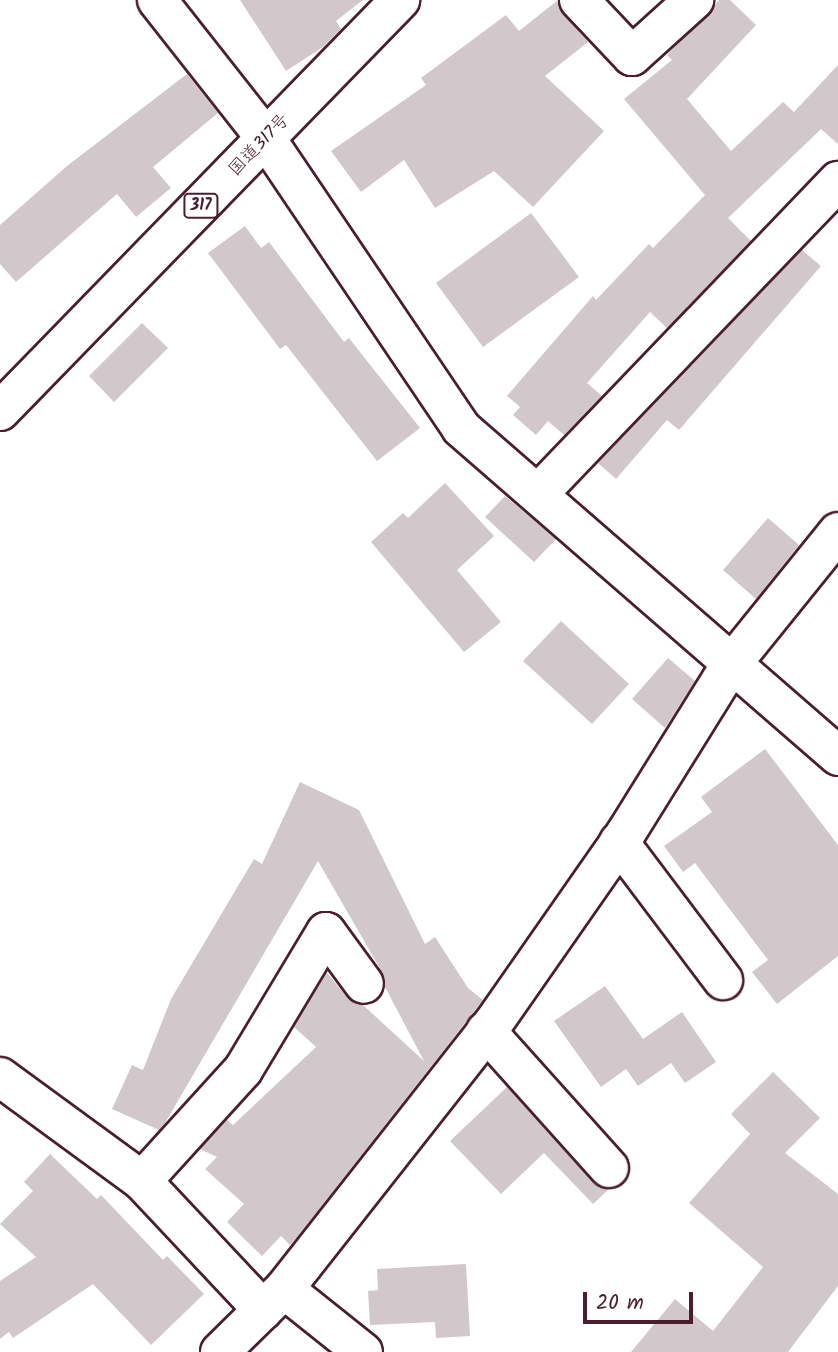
<!DOCTYPE html>
<meta charset="utf-8">
<style>
body{margin:0}
#map{position:relative;width:838px;height:1352px;overflow:hidden;background:#fff;font-family:Kalam,"Klee One",sans-serif}
div>[style]{position:absolute}
[style*='--x']{left:calc(var(--x)*1px);top:calc(var(--y)*1px);width:calc(var(--w)*1px);rotate:calc(var(--a)*1deg)}
.building>*{inset:0;background:#d2c7cb}
.roads{filter:drop-shadow(2px 0 #4a1f2b) drop-shadow(-2px 0 #4a1f2b) drop-shadow(0 2px #4a1f2b) drop-shadow(0 -2px #4a1f2b)}
.street>*{height:38px;margin:-19px;padding:0 19px;transform-origin:19px;border-radius:19px;background:#fff}
.highway>*{height:38px;margin:-19px;padding:0 19px;transform-origin:19px;border-radius:19px;background:#fff}
span{translate:-50% -50%;white-space:nowrap;text-align:center;line-height:1.15;-webkit-text-stroke:5px #fff;paint-order:stroke}
.shield-label span{padding:2px 5px;background:#fff;border:2px solid;border-radius:5px;-webkit-text-stroke-width:0}
.shield-label{font-size:16px;color:#4a1f2b;font-weight:700}
.street-label{font-size:18px;color:#4a1f2b}
.scale{position:absolute;left:583px;top:1292px;width:110px;height:32px;box-sizing:border-box;border:4px solid #4a1f2b;border-top:0;padding-left:9px;font-size:21px;line-height:24px;white-space:nowrap;color:#4a1f2b;-webkit-text-stroke:5px #fff;paint-order:stroke}
</style>
<div id="map">
<div class="building">
<div style="clip-path:polygon(240px 0,363px 0,336px 21px,341px 29px,323px 47px,286px 71px)"></div>
<div style="clip-path:polygon(558px 0,563px 14px,588px 42px,545px 76px,604px 131px,533px 207px,494px 171px,435px 208px,404px 160px,361px 192px,331px 151px,426px 85px,421px 78px,506px 15px,519px 31px)"></div>
<div style="clip-path:polygon(719px 0,730px 0,756px 25px,687px 99px,731px 151px,783px 102px,794px 112px,838px 65px,838px 144px,821px 129px,728px 218px,751px 241px,667px 328px,650px 312px,587px 383px,602px 396px,564px 435px,548px 421px,536px 435px,513px 415px,520px 407px,507px 396px,593px 296px,596px 300px,649px 244px,653px 248px,705px 195px,624px 99px,672px 60px,667px 55px)"></div>
<div style="clip-path:polygon(187px 74px,218px 113px,153px 167px,171px 188px,136px 217px,117px 194px,16px 282px,0 264px,0 225px,67px 166px)"></div>
<div style="clip-path:polygon(531px 213px,579px 277px,483px 347px,436px 283px)"></div>
<div style="clip-path:polygon(245px 226px,261px 248px,269px 242px,344px 342px,349px 338px,420px 428px,377px 461px,286px 345px,280px 349px,208px 253px)"></div>
<div style="clip-path:polygon(802px 250px,821px 266px,679px 430px,667px 420px,616px 479px,598px 463px)"></div>
<div style="clip-path:polygon(142px 323px,168px 348px,114px 402px,89px 376px)"></div>
<div style="clip-path:polygon(445px 483px,494px 536px,457px 570px,501px 622px,464px 652px,371px 542px,403px 513px,408px 518px)"></div>
<div style="clip-path:polygon(505px 496px,556px 539px,534px 562px,485px 517px)"></div>
<div style="clip-path:polygon(768px 518px,799px 545px,756px 599px,723px 570px)"></div>
<div style="clip-path:polygon(561px 621px,629px 684px,592px 724px,523px 661px)"></div>
<div style="clip-path:polygon(668px 658px,695px 681px,665px 728px,632px 699px)"></div>
<div style="clip-path:polygon(765px 749px,838px 845px,838px 956px,777px 1004px,752px 972px,768px 960px,695px 863px,683px 872px,664px 846px,712px 812px,701px 797px)"></div>
<div style="clip-path:polygon(300px 782px,359px 810px,425px 944px,435px 937px,468px 988px,483px 1000px,297px 1237px,290px 1245px,281px 1236px,262px 1256px,227px 1222px,244px 1204px,205px 1169px,217px 1157px,200px 1149px,227px 1120px,233px 1125px,316px 1047px,294px 1027px,327px 973px,347px 997px,363px 1005px,424px 1061px,385px 987px,382px 972px,318px 861px,165px 1123px,159px 1130px,112px 1109px,132px 1065px,143px 1070px,171px 999px,254px 859px,262px 864px)"></div>
<div style="clip-path:polygon(605px 986px,643px 1039px,682px 1012px,716px 1062px,685px 1083px,671px 1063px,638px 1086px,626px 1069px,601px 1087px,554px 1021px)"></div>
<div style="clip-path:polygon(773px 1072px,820px 1118px,785px 1153px,838px 1194px,838px 1286px,788px 1352px,631px 1352px,675px 1299px,713px 1331px,763px 1267px,689px 1203px,750px 1134px,731px 1114px)"></div>
<div style="clip-path:polygon(507px 1087px,593px 1183px,609px 1189px,593px 1204px,544px 1153px,501px 1194px,450px 1141px)"></div>
<div style="clip-path:polygon(50px 1154px,97px 1199px,101px 1195px,163px 1260px,167px 1256px,204px 1294px,151px 1345px,93px 1284px,13px 1338px,9px 1332px,0 1339px,0 1281px,36px 1257px,0 1224px,33px 1191px,24px 1182px)"></div>
<div style="clip-path:polygon(466px 1264px,470px 1336px,436px 1338px,435px 1322px,370px 1325px,368px 1291px,378px 1290px,377px 1269px)"></div>
</div>
<div class="roads">
<div class="street">
<div style="--x:157;--y:0;--w:178;--a:51.8"></div>
<div style="--x:267;--y:140;--w:347;--a:56"></div>
<div style="--x:461;--y:428;--w:500;--a:41"></div>
<div style="--x:579;--y:0;--w:77;--a:46.6"></div>
<div style="--x:632;--y:56;--w:84;--a:-42.1"></div>
<div style="--x:538;--y:494;--w:434;--a:-46.2"></div>
<div style="--x:619;--y:842;--w:173;--a:53"></div>
<div style="--x:486;--y:1031;--w:184;--a:48.1"></div>
<div style="--x:0;--y:1077;--w:176;--a:36.2"></div>
<div style="--x:142;--y:1181;--w:177;--a:46.8"></div>
<div style="--x:142;--y:1181;--w:150;--a:-47.7"></div>
<div style="--x:243;--y:1070;--w:161;--a:-59"></div>
<div style="--x:326;--y:932;--w:64;--a:53.8"></div>
<div style="--x:284;--y:1289;--w:101;--a:38.6"></div>
<div style="--x:220;--y:1352;--w:90;--a:-44.5"></div>
<div style="--x:284;--y:1289;--w:336;--a:-51.8"></div>
<div style="--x:492;--y:1025;--w:234;--a:-55.1"></div>
<div style="--x:626;--y:833;--w:197;--a:-58.1"></div>
<div style="--x:730;--y:666;--w:172;--a:-51.1"></div>
</div>
<div class="highway">
<div style="--x:0;--y:411;--w:574;--a:-45.78"></div>
</div>
</div>
<div class="shield-label">
<span style="left:201px;top:206px">317</span>
</div>
<div class="street-label">
<span style="left:260px;top:146px;rotate:-46deg">国道317号</span>
</div>
<div class="scale">20 m</div>
</div>
